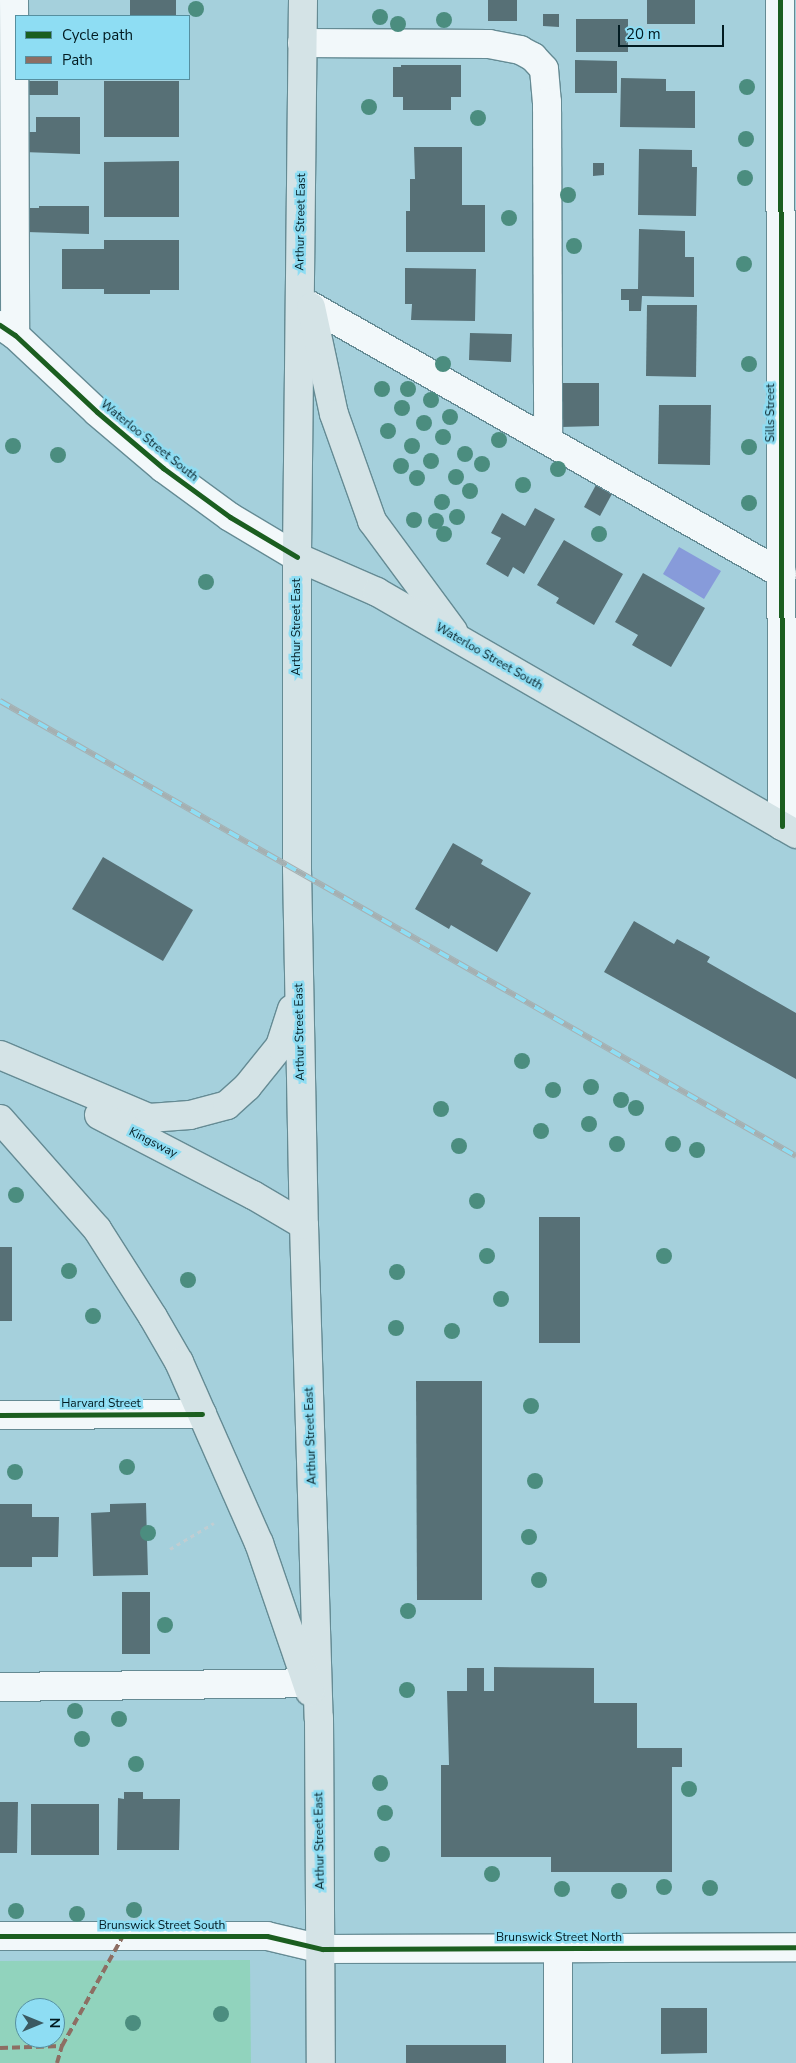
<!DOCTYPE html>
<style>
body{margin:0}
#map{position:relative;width:796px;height:2063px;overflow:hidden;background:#a5d0dc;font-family:"Nunito Sans",sans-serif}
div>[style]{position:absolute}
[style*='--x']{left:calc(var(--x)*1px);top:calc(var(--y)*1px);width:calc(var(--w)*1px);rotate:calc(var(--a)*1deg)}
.green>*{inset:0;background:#91d3bd}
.water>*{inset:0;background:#879bda}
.building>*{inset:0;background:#577076}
.path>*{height:3px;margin-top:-1.5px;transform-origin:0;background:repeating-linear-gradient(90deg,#c0cdd2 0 4px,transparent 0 8px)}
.roads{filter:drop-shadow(1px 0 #658b94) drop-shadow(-1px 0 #658b94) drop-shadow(0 1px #658b94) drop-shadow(0 -1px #658b94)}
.minor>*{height:28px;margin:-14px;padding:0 14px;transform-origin:14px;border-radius:14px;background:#f2f8fa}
.major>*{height:28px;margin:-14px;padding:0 14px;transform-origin:14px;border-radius:14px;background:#d4e3e6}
.rail>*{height:5.5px;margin-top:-2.75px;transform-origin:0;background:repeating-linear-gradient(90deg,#8eddf3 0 11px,#a5b0b2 0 22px);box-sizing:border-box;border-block:1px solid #a5b0b2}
.quiet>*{height:4px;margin-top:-2px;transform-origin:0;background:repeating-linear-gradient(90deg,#8d6e63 0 8px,transparent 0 12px)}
.cycleway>*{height:5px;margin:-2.5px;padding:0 2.5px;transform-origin:2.5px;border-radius:2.5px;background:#1b5e20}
.trees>*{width:16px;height:16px;margin:-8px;border-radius:50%;background:#4b8d7f}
span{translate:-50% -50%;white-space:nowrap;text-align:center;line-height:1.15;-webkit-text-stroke:5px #8eddf3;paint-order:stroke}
.street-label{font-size:12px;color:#021b21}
.legend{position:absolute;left:15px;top:15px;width:175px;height:65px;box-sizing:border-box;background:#8eddf3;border:1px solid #568f9f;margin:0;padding:6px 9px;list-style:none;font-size:15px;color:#021b21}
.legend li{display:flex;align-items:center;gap:10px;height:25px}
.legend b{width:25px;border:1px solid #568f9f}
.north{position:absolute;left:15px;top:1998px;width:50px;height:50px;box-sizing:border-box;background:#8eddf3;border:1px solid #568f9f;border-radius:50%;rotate:90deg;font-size:14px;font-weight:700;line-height:20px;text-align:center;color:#021b21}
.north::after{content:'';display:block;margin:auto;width:18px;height:22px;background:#3b5a62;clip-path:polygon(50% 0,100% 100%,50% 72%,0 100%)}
.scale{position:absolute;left:618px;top:25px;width:106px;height:22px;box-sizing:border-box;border:2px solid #021b21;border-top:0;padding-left:6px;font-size:15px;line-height:18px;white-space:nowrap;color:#021b21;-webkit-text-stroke:4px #8eddf3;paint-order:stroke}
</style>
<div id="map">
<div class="green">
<div style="clip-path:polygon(evenodd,250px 1960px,251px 2063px,0 2063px,0 1961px,250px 1960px,25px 2008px,55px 2008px,55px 2038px,25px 2038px,25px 2008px)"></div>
</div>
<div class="water">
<div style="clip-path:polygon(679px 547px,721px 571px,704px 599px,663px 574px)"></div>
</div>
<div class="building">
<div style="clip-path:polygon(130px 0,176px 0,176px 16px,130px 16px)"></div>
<div style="clip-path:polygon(488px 0,517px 0,517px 21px,488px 21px)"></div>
<div style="clip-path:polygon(647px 0,695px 0,695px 24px,647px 24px)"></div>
<div style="clip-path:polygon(543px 14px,559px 14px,559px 27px,543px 26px)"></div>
<div style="clip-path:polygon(576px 19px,628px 19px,628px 52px,576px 52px)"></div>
<div style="clip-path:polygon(575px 60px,617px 61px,617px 93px,575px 93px)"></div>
<div style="clip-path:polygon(401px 65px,461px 65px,461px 97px,451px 97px,451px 110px,403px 110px,403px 97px,393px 97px,393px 67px,401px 67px)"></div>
<div style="clip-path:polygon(621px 78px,666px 79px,666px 91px,695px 91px,695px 128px,620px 127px)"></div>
<div style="clip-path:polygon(26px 81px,58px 81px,58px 95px,26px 95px)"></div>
<div style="clip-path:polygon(104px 81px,179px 81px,179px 137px,104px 137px)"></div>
<div style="clip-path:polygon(36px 117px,80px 117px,80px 154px,23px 152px,23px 132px,36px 132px)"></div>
<div style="clip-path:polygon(414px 147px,462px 147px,462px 205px,485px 205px,485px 252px,406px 252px,406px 211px,410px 211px,410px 179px,415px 179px)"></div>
<div style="clip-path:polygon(639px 149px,692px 150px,692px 167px,697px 167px,696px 216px,638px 215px)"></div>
<div style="clip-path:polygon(179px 161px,179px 217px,104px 217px,104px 162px)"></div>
<div style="clip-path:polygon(593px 163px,604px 163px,604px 175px,593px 176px)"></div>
<div style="clip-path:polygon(39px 206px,89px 206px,89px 234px,27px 232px,27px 208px,39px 208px)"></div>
<div style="clip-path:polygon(639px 229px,685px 231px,685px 257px,694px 257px,694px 297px,642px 296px,641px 311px,629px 311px,629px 300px,621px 300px,621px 289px,638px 289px)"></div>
<div style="clip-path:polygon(104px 240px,179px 240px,179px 290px,150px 290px,150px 294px,104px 294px,104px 289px,62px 289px,62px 249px,104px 249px)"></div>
<div style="clip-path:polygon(405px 268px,476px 269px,475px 321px,411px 320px,412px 304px,405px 304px)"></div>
<div style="clip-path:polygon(647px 305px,697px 305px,696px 377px,646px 376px)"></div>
<div style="clip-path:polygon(470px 333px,512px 334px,511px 362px,469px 360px)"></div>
<div style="clip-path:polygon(561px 383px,599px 383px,599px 426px,561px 427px)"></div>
<div style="clip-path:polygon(659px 405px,711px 405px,710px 465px,658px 464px)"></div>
<div style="clip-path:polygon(597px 483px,613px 492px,600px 516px,584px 507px)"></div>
<div style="clip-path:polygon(535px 508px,555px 519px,524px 574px,513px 567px,508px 577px,486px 564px,501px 538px,491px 533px,502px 513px,525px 526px)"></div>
<div style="clip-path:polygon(564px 540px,623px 574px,594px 625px,556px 603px,559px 598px,537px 585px)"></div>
<div style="clip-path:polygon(643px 573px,705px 608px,671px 667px,632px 645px,638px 635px,615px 622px)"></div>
<div style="clip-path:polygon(453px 843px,483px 860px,481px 864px,531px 893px,497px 952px,451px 925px,449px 929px,415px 909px)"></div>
<div style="clip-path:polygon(103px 857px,193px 910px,163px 961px,72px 909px)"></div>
<div style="clip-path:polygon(634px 921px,674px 944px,677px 939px,710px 957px,707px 962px,796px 1013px,796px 1079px,604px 972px)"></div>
<div style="clip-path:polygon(539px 1217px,580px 1217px,580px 1343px,539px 1343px)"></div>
<div style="clip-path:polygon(0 1247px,12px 1247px,12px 1321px,0 1321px)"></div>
<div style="clip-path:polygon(416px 1381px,482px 1381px,482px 1600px,417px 1600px)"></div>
<div style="clip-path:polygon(146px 1503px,148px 1575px,93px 1576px,91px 1513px,110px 1512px,110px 1504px)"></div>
<div style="clip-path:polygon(0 1504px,32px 1504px,32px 1517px,59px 1517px,58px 1557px,32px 1557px,32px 1567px,0 1567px)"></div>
<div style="clip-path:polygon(122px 1592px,150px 1592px,150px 1654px,122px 1654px)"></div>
<div style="clip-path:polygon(494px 1667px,594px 1668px,594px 1703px,637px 1703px,637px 1748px,682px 1748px,682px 1767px,672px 1767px,672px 1872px,551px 1872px,551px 1857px,441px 1857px,441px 1765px,449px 1765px,447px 1691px,467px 1691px,467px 1668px,484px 1668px,484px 1691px,494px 1691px)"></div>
<div style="clip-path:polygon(124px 1792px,143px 1792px,143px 1799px,180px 1799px,179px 1850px,117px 1850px,118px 1798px,124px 1799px)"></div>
<div style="clip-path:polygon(0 1802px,18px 1802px,17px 1853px,0 1853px)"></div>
<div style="clip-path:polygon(31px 1804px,99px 1804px,99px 1855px,31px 1855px)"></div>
<div style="clip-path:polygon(661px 2008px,707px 2008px,707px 2053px,661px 2054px)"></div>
<div style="clip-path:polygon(406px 2045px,506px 2045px,506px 2063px,406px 2063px)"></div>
</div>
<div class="path">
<div style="--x:170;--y:1549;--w:51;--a:-30.6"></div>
</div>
<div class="roads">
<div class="minor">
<div style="--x:14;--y:0;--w:335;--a:89.8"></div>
<div style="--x:780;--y:0;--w:826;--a:89.86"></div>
<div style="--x:302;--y:43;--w:187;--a:0.3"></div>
<div style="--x:489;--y:44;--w:32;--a:11"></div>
<div style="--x:520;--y:50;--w:15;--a:28"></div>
<div style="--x:533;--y:57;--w:16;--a:47"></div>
<div style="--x:544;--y:69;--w:33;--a:85"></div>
<div style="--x:547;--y:102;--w:338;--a:89.8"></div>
<div style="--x:311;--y:306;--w:542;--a:29.64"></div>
<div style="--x:0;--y:325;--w:18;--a:34"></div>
<div style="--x:15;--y:335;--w:112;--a:43.2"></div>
<div style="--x:97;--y:412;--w:87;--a:40.3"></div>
<div style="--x:163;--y:468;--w:83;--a:36.2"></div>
<div style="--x:230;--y:517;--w:78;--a:30.8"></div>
<div style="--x:0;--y:1415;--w:202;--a:-0.3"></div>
<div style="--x:0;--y:1687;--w:307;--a:-0.7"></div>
<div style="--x:0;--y:1936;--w:267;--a:0"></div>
<div style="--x:267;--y:1936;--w:57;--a:13.3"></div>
<div style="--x:322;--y:1949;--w:474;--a:-0.2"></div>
<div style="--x:558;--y:2063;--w:115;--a:-90"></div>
</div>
<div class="major">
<div style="--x:303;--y:0;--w:557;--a:90.62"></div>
<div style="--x:297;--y:557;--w:312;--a:90"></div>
<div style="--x:297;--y:869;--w:356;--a:88.9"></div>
<div style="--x:304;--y:1225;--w:493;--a:88.3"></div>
<div style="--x:319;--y:1718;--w:345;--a:89.7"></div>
<div style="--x:311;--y:307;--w:109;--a:77.9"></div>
<div style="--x:334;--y:414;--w:114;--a:70.4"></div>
<div style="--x:372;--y:521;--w:137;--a:53.6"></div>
<div style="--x:297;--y:557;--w:87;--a:23.6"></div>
<div style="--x:377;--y:592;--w:484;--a:30"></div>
<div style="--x:0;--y:1055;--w:162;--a:22.9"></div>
<div style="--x:149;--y:1118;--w:41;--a:-4.2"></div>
<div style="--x:190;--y:1115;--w:38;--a:-15"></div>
<div style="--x:227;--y:1105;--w:27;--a:-42"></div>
<div style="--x:247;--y:1087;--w:53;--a:-51.2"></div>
<div style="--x:280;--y:1046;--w:39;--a:-72"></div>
<div style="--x:99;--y:1115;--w:174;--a:27.5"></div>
<div style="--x:253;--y:1195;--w:59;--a:30.5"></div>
<div style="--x:0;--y:1119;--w:147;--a:48.6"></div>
<div style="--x:97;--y:1229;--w:104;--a:57.5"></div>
<div style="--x:153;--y:1317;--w:52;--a:60"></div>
<div style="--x:179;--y:1362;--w:198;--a:66.2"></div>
<div style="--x:259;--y:1543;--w:157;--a:71.1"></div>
</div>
</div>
<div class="rail">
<div style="--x:0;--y:701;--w:917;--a:29.75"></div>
</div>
<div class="quiet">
<div style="--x:0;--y:2048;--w:62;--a:-1.8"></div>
<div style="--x:57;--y:2063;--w:18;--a:-74"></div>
<div style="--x:62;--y:2046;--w:126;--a:-61"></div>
</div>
<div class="cycleway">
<div style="--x:780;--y:0;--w:826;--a:89.86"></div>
<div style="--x:0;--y:325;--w:18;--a:34"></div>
<div style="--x:15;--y:335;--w:112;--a:43.2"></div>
<div style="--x:97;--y:412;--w:87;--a:40.3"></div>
<div style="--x:163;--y:468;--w:83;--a:36.2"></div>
<div style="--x:230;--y:517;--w:78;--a:30.8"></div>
<div style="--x:0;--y:1415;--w:202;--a:-0.3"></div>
<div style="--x:0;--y:1936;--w:267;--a:0"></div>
<div style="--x:267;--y:1936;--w:57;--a:13.3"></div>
<div style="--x:322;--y:1949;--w:474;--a:-0.2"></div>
</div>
<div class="trees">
<div style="left:196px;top:9px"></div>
<div style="left:380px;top:17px"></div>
<div style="left:444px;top:20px"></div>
<div style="left:398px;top:24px"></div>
<div style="left:747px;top:87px"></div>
<div style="left:369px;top:107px"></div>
<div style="left:478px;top:118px"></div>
<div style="left:746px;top:139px"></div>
<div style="left:745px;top:178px"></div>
<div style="left:568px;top:195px"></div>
<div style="left:509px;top:218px"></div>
<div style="left:574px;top:246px"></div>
<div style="left:744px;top:264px"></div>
<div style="left:443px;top:364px"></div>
<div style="left:749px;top:364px"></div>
<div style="left:382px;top:389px"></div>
<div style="left:408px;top:389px"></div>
<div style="left:431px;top:400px"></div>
<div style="left:402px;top:408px"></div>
<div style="left:450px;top:417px"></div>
<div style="left:424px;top:423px"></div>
<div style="left:388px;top:431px"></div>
<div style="left:443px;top:437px"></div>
<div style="left:499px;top:440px"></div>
<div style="left:13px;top:446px"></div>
<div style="left:412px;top:446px"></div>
<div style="left:749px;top:447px"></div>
<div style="left:465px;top:454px"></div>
<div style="left:58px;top:455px"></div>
<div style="left:431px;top:461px"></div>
<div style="left:482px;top:464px"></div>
<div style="left:401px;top:466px"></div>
<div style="left:558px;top:469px"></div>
<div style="left:456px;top:477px"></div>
<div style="left:417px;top:478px"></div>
<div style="left:523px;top:485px"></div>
<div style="left:470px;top:491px"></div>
<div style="left:442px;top:502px"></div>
<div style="left:749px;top:503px"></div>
<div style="left:457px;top:517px"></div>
<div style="left:414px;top:520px"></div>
<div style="left:436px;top:521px"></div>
<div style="left:444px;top:534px"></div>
<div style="left:599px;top:534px"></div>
<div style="left:206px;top:582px"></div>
<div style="left:522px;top:1061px"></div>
<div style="left:591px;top:1087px"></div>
<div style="left:553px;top:1090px"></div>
<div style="left:621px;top:1100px"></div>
<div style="left:636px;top:1108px"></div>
<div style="left:441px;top:1109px"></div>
<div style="left:589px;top:1124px"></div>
<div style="left:541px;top:1131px"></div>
<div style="left:617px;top:1144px"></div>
<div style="left:673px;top:1144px"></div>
<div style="left:459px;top:1146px"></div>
<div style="left:697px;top:1150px"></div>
<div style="left:16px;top:1195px"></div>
<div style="left:477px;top:1201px"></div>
<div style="left:487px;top:1256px"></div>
<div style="left:664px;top:1256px"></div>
<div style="left:69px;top:1271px"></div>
<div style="left:397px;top:1272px"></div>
<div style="left:188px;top:1280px"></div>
<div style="left:501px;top:1299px"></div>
<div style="left:93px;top:1316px"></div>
<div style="left:396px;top:1328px"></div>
<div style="left:452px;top:1331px"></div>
<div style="left:531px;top:1406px"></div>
<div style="left:127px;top:1467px"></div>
<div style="left:15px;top:1472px"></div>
<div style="left:535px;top:1481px"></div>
<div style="left:148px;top:1533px"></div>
<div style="left:529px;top:1537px"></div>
<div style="left:539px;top:1580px"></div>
<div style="left:408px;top:1611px"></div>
<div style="left:165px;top:1625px"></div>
<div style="left:407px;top:1690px"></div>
<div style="left:75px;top:1711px"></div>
<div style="left:119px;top:1719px"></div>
<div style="left:82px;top:1739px"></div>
<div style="left:136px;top:1764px"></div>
<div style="left:380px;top:1783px"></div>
<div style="left:689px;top:1789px"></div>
<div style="left:385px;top:1813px"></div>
<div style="left:382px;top:1854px"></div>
<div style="left:492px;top:1874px"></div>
<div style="left:664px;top:1887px"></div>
<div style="left:710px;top:1888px"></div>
<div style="left:562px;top:1889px"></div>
<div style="left:619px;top:1891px"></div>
<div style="left:134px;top:1910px"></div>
<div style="left:16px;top:1911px"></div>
<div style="left:77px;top:1914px"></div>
<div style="left:221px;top:2014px"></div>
<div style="left:133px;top:2023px"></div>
</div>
<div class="street-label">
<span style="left:301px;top:222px;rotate:-89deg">Arthur Street East</span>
<span style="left:771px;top:413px;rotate:-90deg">Sills Street</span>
<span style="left:149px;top:441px;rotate:39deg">Waterloo Street South</span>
<span style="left:297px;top:627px;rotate:-90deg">Arthur Street East</span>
<span style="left:489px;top:657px;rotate:30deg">Waterloo Street South</span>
<span style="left:300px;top:1032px;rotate:-91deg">Arthur Street East</span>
<span style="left:153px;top:1143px;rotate:27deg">Kingsway</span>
<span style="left:101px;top:1404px">Harvard Street</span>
<span style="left:311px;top:1436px;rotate:-92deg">Arthur Street East</span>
<span style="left:320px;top:1841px;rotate:-91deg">Arthur Street East</span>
<span style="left:162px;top:1926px">Brunswick Street South</span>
<span style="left:559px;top:1938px">Brunswick Street North</span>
</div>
<ul class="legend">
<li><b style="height:6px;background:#1b5e20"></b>Cycle path</li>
<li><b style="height:6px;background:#8d6e63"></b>Path</li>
</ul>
<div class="north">N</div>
<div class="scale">20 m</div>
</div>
